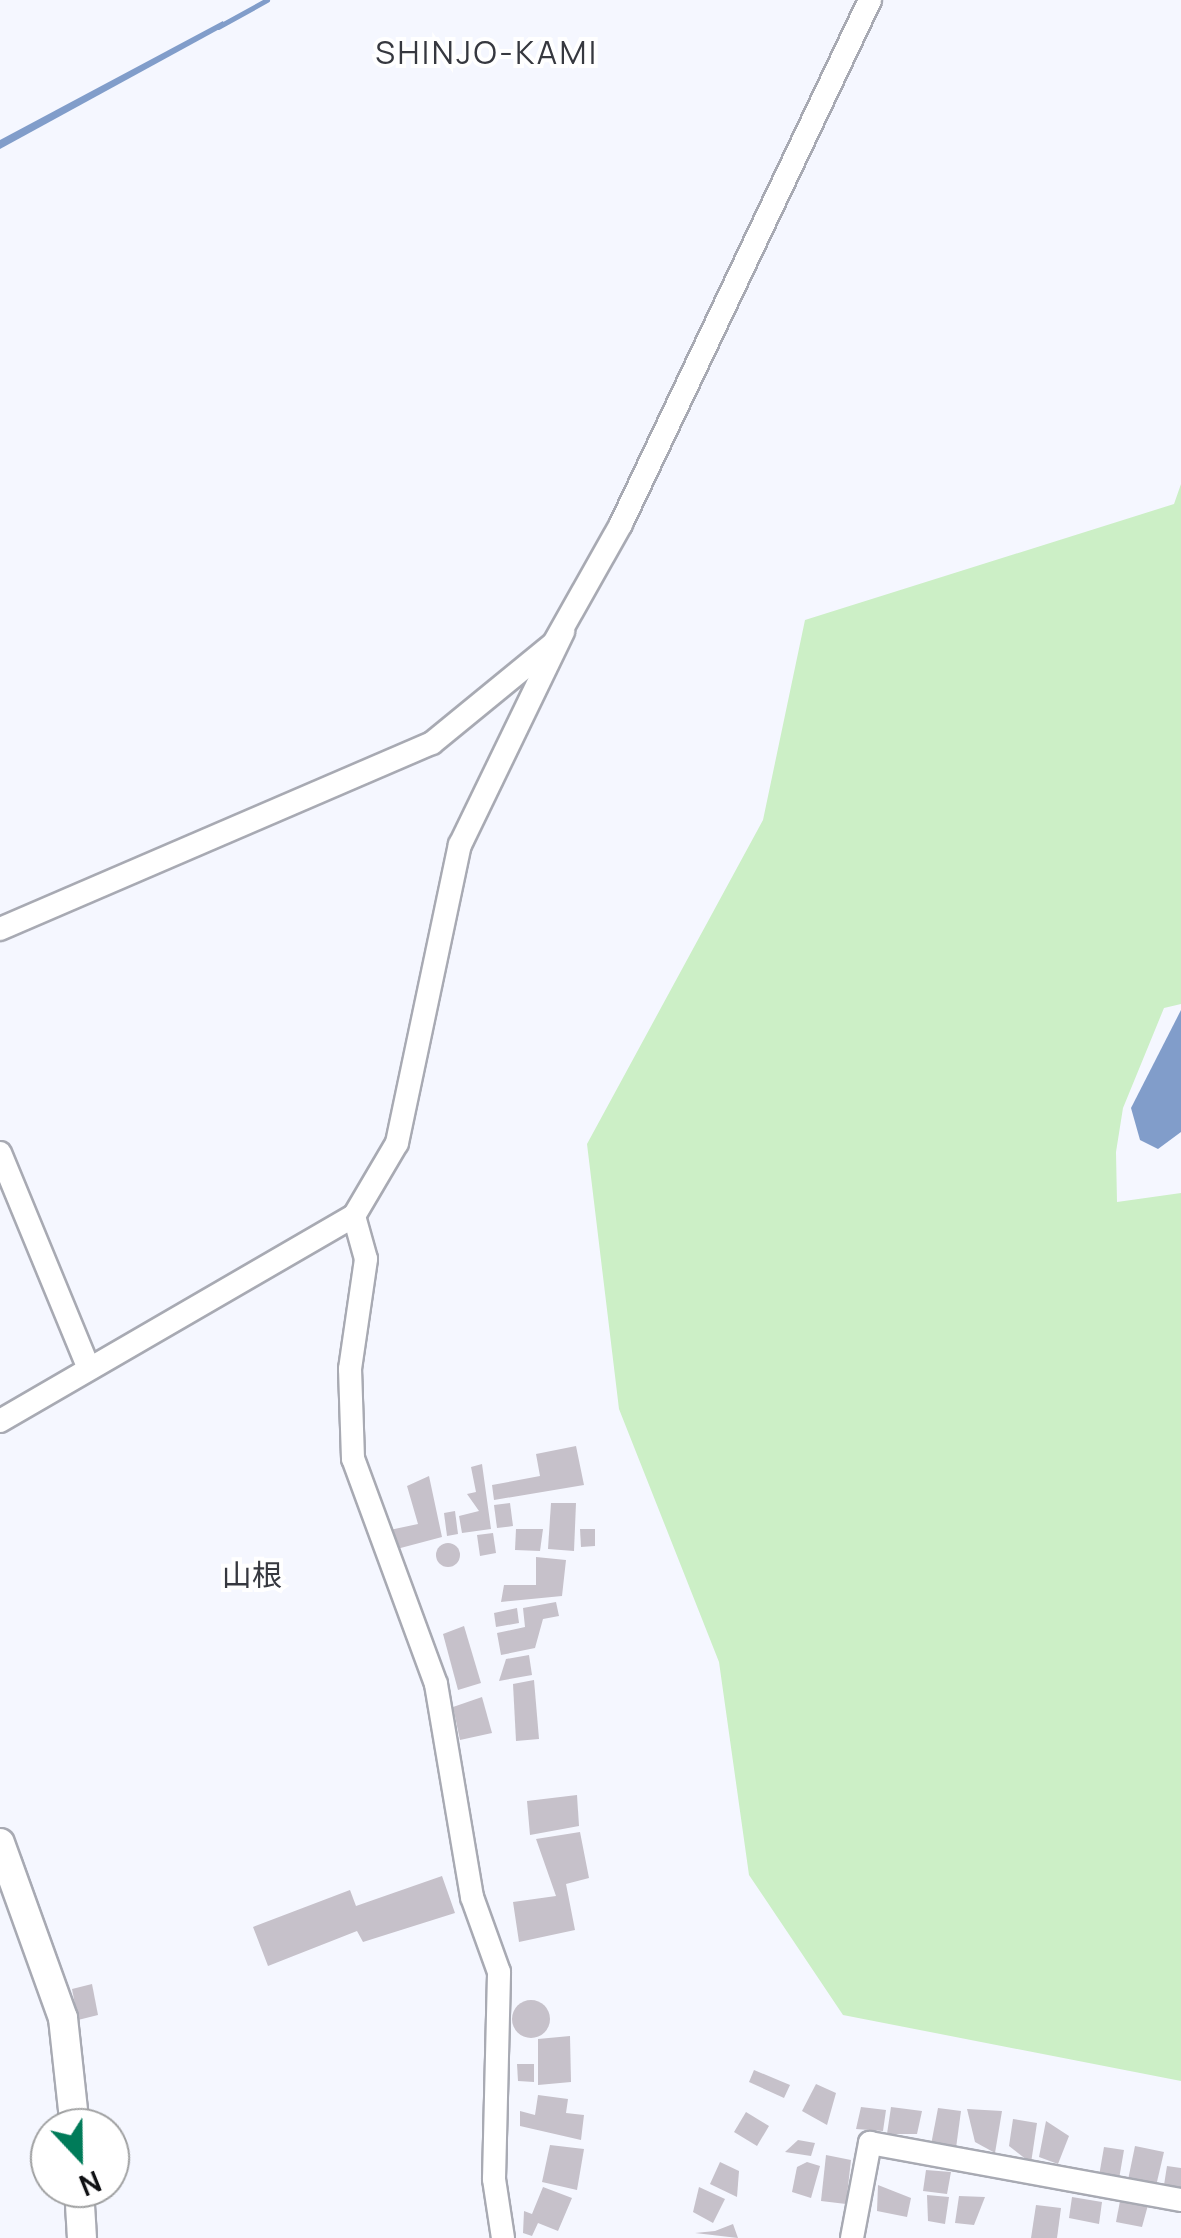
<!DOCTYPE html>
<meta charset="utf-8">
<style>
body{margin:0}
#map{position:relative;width:1181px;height:2238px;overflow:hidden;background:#f5f7ff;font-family:Manrope,"Noto Sans JP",sans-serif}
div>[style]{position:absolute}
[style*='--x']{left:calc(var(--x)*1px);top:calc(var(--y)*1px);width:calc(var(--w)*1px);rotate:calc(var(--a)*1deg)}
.green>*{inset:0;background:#ccefc6}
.water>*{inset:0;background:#819dca}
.stream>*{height:5px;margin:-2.5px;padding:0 2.5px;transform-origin:2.5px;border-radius:2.5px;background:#819dca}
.building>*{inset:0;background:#c6c1ca}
.round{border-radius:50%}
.roads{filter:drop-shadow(2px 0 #a8aab3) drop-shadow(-2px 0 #a8aab3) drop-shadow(0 2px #a8aab3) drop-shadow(0 -2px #a8aab3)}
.minor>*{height:22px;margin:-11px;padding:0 11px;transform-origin:11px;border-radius:11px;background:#fff}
.tertiary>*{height:28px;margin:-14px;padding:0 14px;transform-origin:14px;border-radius:14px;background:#fff}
span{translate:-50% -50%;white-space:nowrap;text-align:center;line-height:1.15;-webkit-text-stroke:8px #fff;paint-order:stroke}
.neighbourhood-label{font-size:30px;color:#36383f}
.quarter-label{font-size:32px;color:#36383f;letter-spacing:2.5px}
.north{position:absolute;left:30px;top:2108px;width:100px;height:100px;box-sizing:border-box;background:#fff;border:2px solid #9fa0a1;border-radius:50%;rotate:158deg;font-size:28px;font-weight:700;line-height:40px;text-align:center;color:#101114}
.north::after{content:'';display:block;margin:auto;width:35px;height:45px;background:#007b59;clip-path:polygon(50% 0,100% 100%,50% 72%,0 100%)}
</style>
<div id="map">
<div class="green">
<div style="clip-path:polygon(1181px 484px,1181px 1004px,1164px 1008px,1123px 1108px,1116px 1152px,1117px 1202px,1181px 1193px,1181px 2081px,843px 2015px,749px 1875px,719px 1662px,619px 1409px,587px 1144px,763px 820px,805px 620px,1174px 504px)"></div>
</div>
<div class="water">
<div style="clip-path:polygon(223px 21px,225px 26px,0 149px,0 140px)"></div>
<div style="clip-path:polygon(1181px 1010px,1181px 1132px,1158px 1149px,1140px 1140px,1131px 1108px)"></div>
</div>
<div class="stream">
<div style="--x:218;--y:27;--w:56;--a:-28.9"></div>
<div style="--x:19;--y:1856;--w:149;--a:70.3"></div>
</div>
<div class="building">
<div style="clip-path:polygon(576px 1446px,584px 1485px,494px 1500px,492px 1485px,540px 1476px,536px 1454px)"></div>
<div style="clip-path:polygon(482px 1464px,491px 1529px,462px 1533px,459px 1516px,479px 1511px,467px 1494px,476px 1492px,471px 1467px)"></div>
<div style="clip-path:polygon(429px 1476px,442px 1537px,393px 1550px,385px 1531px,418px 1524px,407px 1486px)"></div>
<div style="clip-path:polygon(510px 1503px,513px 1526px,497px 1528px,494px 1505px)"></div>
<div style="clip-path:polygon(551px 1503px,576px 1503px,574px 1551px,548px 1549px)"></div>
<div style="clip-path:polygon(455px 1511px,458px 1534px,447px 1536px,444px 1513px)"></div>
<div style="clip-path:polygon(516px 1529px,543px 1529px,540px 1551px,515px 1550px)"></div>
<div style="clip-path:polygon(580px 1529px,595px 1529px,595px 1546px,581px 1547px)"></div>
<div style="clip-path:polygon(493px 1533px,496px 1553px,480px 1556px,477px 1535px)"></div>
<div class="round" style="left:436px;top:1543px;width:24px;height:24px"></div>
<div style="clip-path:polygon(536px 1557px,566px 1560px,562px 1596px,501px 1602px,504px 1585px,536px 1585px)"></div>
<div style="clip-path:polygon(556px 1602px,559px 1616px,543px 1619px,535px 1648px,501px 1655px,497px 1633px,525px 1627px,523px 1608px)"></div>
<div style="clip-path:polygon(517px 1608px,519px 1623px,496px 1627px,494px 1613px)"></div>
<div style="clip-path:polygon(464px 1626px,481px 1683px,458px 1690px,443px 1634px)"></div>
<div style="clip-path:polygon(529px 1655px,532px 1675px,499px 1681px,506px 1659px)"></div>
<div style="clip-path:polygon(534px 1680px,539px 1739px,516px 1741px,513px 1684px)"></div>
<div style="clip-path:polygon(482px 1697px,492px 1733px,460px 1740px,453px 1707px)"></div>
<div style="clip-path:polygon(577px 1795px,579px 1826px,530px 1835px,527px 1801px)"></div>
<div style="clip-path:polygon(580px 1832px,589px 1878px,566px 1884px,575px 1930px,519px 1942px,513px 1902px,556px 1896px,536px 1839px)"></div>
<div style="clip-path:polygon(442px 1876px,455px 1913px,363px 1942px,357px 1931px,268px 1966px,253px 1927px,350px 1890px,356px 1906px)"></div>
<div style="clip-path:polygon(92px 1984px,98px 2015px,78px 2020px,72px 1989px)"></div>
<div class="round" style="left:512px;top:2000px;width:38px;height:38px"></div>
<div style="clip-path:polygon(570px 2036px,571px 2082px,538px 2085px,538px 2039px)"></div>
<div style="clip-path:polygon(517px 2064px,534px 2064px,534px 2082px,518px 2081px)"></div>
<div style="clip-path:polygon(754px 2070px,790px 2085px,784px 2098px,749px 2082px)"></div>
<div style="clip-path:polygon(816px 2084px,836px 2093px,827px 2125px,802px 2111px)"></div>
<div style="clip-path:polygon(538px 2095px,568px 2099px,566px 2113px,584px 2115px,581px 2140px,520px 2126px,520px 2111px,535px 2115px)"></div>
<div style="clip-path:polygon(861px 2107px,886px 2110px,883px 2131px,856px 2129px)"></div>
<div style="clip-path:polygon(891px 2107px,922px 2111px,917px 2134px,887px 2134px)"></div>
<div style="clip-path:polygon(938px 2108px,961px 2111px,956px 2148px,931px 2145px)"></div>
<div style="clip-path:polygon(967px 2109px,1002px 2111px,995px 2153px,975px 2142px)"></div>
<div style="clip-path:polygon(746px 2112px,769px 2126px,757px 2146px,734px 2132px)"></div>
<div style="clip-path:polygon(1013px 2119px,1037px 2123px,1031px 2163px,1009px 2146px)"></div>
<div style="clip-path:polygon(1046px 2121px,1069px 2136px,1058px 2164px,1039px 2157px)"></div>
<div style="clip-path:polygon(798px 2140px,815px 2143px,811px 2156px,785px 2152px)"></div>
<div style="clip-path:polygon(550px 2145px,584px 2149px,577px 2190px,542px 2182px)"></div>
<div style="clip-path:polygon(1135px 2146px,1164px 2152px,1156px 2186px,1128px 2180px)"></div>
<div style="clip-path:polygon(1104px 2147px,1124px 2150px,1119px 2179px,1099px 2176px)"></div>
<div style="clip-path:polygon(826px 2155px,851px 2160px,846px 2204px,821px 2201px)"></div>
<div style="clip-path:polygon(720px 2162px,739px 2171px,737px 2197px,710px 2184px)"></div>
<div style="clip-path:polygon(807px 2162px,820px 2166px,811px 2198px,792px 2192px,797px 2167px)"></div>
<div style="clip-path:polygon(1167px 2166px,1181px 2168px,1181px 2188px,1164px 2185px)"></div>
<div style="clip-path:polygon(926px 2170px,951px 2172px,947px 2194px,923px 2191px)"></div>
<div style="clip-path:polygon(878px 2185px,911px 2198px,907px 2217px,877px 2211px)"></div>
<div style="clip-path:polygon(543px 2187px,572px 2198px,558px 2231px,538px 2223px,532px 2236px,523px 2233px,524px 2211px,532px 2214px)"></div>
<div style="clip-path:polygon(699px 2187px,725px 2199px,713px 2223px,693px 2212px)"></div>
<div style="clip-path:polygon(927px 2195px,949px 2197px,945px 2224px,928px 2221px)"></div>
<div style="clip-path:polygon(959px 2196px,985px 2197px,974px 2225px,955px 2223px)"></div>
<div style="clip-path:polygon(1072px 2197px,1102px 2202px,1099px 2224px,1069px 2218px)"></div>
<div style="clip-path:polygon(1120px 2201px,1148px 2205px,1142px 2227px,1116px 2222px)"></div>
<div style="clip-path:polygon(1036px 2205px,1061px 2208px,1057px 2238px,1031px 2238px)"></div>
<div style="clip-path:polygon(733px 2224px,738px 2238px,695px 2233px,715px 2231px)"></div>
</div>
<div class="roads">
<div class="minor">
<div style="--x:0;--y:929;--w:470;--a:-23.3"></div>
<div style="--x:432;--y:743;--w:158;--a:-39.3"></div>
<div style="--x:554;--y:643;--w:137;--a:-60.6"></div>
<div style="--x:621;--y:524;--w:580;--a:-64.58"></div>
<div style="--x:0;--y:1153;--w:231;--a:67.6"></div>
<div style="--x:0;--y:1421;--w:409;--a:-30.1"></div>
<div style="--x:503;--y:2238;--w:60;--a:-98.7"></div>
<div style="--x:494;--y:2179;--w:207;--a:-88.6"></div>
<div style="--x:499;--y:1972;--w:80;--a:-109.8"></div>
<div style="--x:472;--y:1897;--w:216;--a:-99.6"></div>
<div style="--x:436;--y:1684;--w:240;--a:-110.2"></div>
<div style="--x:353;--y:1459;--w:90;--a:-91.9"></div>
<div style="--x:350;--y:1369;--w:111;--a:-81.7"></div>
<div style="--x:366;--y:1259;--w:45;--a:-105.6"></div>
<div style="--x:354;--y:1216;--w:85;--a:-59.5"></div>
<div style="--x:397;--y:1143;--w:305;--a:-78.1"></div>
<div style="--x:460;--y:845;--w:237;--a:-64.2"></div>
<div style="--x:852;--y:2238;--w:97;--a:-79.3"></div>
<div style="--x:870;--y:2143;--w:316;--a:10.4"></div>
</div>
<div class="tertiary">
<div style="--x:0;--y:1843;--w:186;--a:70.2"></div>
<div style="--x:63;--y:2018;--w:111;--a:83.8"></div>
<div style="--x:79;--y:2188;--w:50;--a:86.6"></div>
</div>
</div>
<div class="neighbourhood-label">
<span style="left:252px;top:1575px">山根</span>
</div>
<div class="quarter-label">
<span style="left:487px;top:52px">SHINJO-KAMI</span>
</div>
<div class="north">N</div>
</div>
